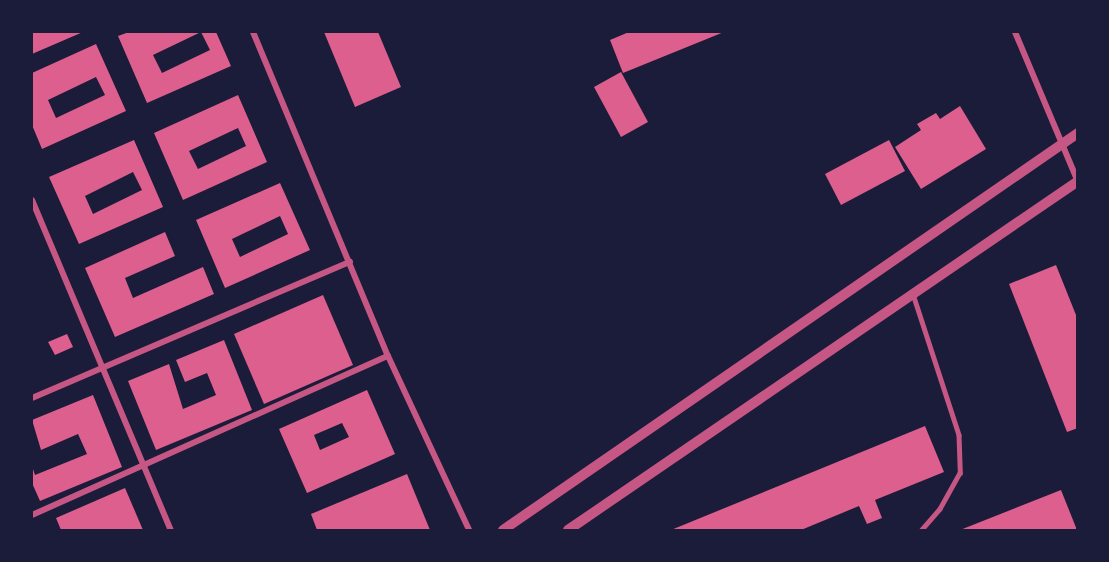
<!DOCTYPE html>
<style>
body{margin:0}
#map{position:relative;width:1109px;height:562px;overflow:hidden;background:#1b1b3a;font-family:Arial,sans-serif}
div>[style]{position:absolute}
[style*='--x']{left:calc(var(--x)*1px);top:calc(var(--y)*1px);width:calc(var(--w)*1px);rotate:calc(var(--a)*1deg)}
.building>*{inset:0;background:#dd5f8e}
.service>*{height:4.5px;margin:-2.25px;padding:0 2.25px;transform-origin:2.25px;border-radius:2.25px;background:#c65784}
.minor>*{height:6px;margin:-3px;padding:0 3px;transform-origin:3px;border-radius:3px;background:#c65784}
.tertiary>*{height:10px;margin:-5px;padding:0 5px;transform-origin:5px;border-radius:5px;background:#c65784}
span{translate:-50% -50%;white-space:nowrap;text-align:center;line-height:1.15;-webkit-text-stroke:4.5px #1b1b3a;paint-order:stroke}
.frame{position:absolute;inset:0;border:33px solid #1b1b3a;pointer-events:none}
</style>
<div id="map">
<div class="building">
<div style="clip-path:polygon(32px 32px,83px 32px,32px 54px)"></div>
<div style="clip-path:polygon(evenodd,129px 32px,216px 32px,231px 66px,147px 103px,118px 36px,129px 32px,201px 32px,210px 50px,162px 73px,153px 55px,201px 32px)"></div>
<div style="clip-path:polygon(324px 32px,378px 32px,401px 87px,355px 107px)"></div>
<div style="clip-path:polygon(629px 32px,724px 32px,623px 73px,610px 40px)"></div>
<div style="clip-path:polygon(evenodd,96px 44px,126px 111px,42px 149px,32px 125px,32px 73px,96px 44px,96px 77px,105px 95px,56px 118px,48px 100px,96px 77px)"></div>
<div style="clip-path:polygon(621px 72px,648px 122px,621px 137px,594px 87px)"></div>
<div style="clip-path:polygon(evenodd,238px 95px,267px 162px,183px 200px,154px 133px,238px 95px,238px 128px,246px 146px,198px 169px,189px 151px,238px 128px)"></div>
<div style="clip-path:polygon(960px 106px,986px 149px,921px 189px,895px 147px,921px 130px,917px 124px,936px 113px,940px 119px)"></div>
<div style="clip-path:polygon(evenodd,134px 140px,163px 207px,79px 244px,49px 177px,134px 140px,133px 172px,142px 190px,93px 214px,85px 196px,133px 172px)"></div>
<div style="clip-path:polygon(889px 140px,905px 171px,841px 205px,825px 174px)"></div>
<div style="clip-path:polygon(evenodd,280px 183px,310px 250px,225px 288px,196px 220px,280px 183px,280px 216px,288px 234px,240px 257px,232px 239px,280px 216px)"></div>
<div style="clip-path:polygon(165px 232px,175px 256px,125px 278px,133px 298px,203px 267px,214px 294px,115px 337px,85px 268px)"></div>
<div style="clip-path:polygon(1056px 265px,1078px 320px,1078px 428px,1067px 432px,1009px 284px)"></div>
<div style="clip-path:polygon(323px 295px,353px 365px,264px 404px,234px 334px)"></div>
<div style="clip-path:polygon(67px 334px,73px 347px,55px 355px,48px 342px)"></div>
<div style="clip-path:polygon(224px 340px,252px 410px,156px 450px,128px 381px,169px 364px,183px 409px,216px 395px,207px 373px,185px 382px,176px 360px)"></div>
<div style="clip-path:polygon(evenodd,367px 390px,395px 454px,307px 493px,279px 429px,367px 390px,342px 423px,349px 437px,320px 450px,314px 435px,342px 423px)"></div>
<div style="clip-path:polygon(93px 395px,122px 467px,40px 501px,32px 483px,32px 466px,35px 475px,87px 454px,78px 434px,41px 450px,32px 420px)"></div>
<div style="clip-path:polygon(925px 426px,944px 472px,875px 500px,882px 518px,867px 524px,859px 506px,801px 530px,671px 530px)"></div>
<div style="clip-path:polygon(407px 474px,430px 530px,317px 530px,311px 514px)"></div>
<div style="clip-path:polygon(125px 488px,143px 530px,61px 530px,56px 518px)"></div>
<div style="clip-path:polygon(1061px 490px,1077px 530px,960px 530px)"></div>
</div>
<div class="service">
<div style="--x:913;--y:294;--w:148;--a:71.9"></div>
<div style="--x:959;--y:435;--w:38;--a:88"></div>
<div style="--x:960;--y:473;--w:41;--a:119.1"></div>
<div style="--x:940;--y:509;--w:28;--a:131"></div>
</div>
<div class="minor">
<div style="--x:253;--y:32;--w:351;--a:67.4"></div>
<div style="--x:388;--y:356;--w:192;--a:65"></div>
<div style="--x:1015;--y:32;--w:163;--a:67.2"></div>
<div style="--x:32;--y:200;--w:358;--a:67.2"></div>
<div style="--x:32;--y:398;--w:346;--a:-23.2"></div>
<div style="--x:32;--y:515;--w:390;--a:-24.1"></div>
</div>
<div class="tertiary">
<div style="--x:503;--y:530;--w:699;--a:-34.62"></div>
<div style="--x:568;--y:530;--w:618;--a:-34.38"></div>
</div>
<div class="frame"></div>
</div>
